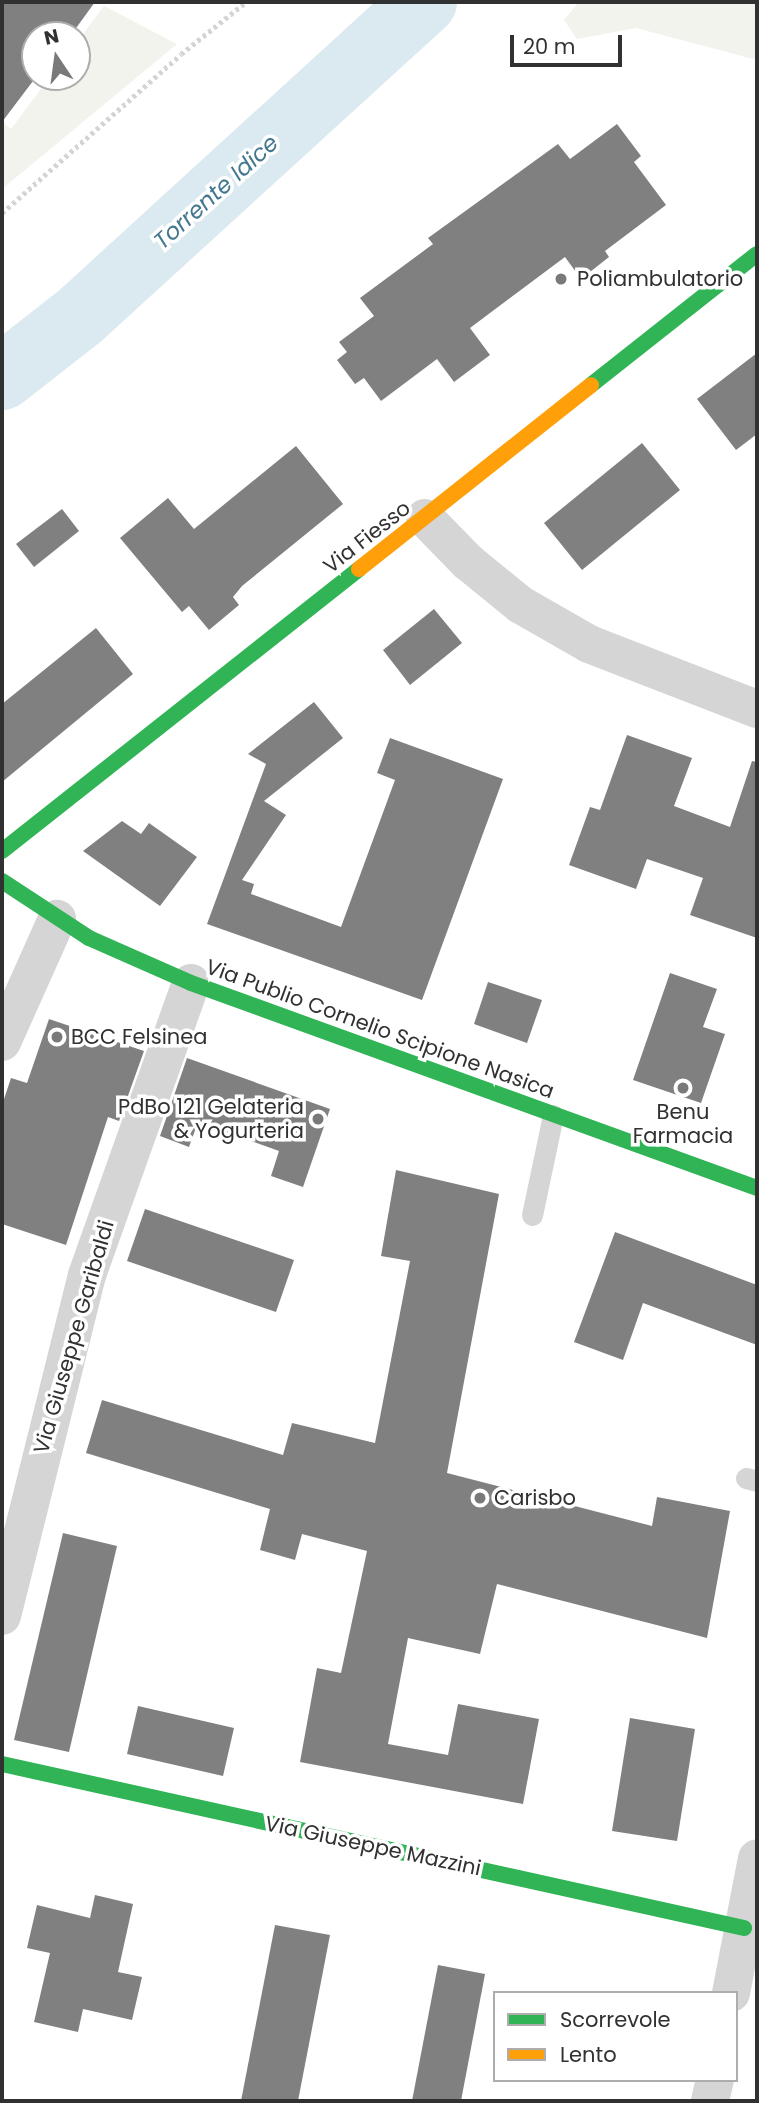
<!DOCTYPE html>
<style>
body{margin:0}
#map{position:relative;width:759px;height:2103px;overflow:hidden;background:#fff;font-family:Poppins,sans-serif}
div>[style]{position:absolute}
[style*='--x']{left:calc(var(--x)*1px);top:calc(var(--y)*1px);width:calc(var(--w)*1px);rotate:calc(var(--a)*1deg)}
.green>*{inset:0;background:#f1f3ec}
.river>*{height:66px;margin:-33px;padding:0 33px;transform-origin:33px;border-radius:33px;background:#dbe9f0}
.building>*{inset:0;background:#808080}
.path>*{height:4.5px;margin-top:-2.25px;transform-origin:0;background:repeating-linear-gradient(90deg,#d4d4d4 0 3.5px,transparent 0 7px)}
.lane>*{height:21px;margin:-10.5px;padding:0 10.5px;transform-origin:10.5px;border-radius:10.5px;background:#d5d5d5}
.street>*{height:38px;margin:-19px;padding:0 19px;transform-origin:19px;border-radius:19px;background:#d5d5d5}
.fast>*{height:16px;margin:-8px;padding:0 8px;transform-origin:8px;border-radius:8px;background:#30b455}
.slow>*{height:16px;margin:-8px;padding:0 8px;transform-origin:8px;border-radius:8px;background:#ff9f0a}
.dots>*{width:19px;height:19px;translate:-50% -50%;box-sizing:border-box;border:4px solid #fff;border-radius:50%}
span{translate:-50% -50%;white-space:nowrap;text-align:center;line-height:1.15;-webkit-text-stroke:7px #fff;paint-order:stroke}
.poi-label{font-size:21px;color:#313131}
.left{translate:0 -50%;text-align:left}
.right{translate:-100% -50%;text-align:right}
.street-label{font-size:21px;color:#313131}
.water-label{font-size:23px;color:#43778f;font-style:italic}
.frame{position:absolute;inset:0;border:4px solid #313131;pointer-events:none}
.legend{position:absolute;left:493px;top:1991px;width:245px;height:91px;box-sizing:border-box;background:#fff;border:2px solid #adadad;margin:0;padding:9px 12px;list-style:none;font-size:21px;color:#313131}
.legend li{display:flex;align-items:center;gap:14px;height:35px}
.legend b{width:35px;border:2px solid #adadad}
.north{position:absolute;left:21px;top:21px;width:70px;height:70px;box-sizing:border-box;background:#fff;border:2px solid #adadad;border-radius:50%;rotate:347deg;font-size:19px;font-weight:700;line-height:28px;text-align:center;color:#313131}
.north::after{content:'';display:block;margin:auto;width:24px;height:32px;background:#797979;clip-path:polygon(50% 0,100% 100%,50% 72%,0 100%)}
.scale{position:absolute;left:510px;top:35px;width:112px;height:32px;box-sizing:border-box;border:4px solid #313131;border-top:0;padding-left:9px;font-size:21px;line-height:24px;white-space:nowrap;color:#313131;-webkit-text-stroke:5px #fff;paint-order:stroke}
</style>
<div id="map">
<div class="green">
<div style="clip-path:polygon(579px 2px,757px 2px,757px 60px,636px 28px,577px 39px,564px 20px)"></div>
<div style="clip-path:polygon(104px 6px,177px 44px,2px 189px,2px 122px,11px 129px,50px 77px,77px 77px,77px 42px)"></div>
</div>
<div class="river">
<div style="--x:2;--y:377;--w:99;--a:-38"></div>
<div style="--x:80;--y:316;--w:466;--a:-42.4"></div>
</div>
<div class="building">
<div style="clip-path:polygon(2px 2px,95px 2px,71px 35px,35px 35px,36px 77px,2px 122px)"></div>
<div style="clip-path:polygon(617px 124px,641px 156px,634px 162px,666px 205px,605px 251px,609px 257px,581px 279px,565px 257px,470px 328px,490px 355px,454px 382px,437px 359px,381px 401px,364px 378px,355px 384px,337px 360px,347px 352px,339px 342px,374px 316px,360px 298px,433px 244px,428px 238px,558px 144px,570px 159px)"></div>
<div style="clip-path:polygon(757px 353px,757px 434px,736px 450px,697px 399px)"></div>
<div style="clip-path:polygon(642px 443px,680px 490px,582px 570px,544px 523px)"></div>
<div style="clip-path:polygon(296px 446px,343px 504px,242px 586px,233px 597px,239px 605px,209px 630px,189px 606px,182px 612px,120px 538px,168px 498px,194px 529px)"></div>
<div style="clip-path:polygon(62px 509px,79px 531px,34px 567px,16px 544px)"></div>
<div style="clip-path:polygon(434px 609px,462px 643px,410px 685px,383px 650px)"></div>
<div style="clip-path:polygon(96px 628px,133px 674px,2px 782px,2px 704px)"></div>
<div style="clip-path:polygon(314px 702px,343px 738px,264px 801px,286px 815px,242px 880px,254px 884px,251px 894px,341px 927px,395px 780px,377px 773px,390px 738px,503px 779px,422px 1000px,207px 924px,266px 764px,248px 754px)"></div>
<div style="clip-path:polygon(627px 735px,692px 758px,674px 806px,730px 827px,752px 761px,757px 762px,757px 938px,690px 915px,703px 878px,647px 859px,636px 889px,569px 865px,590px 807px,600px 810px)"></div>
<div style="clip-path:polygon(122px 821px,141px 834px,149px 823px,197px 857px,160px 906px,83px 851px)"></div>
<div style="clip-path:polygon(670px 973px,717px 989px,703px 1027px,725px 1034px,701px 1103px,633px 1080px)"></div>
<div style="clip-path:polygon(488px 982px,542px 1000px,527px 1043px,474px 1024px)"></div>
<div style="clip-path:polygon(49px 1019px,144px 1051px,119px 1121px,108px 1117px,66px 1245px,2px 1224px,2px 1105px,11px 1078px,27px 1083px)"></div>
<div style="clip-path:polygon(187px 1058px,330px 1109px,303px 1187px,271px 1176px,279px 1151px,198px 1122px,189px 1147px,160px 1136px)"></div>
<div style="clip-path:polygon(396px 1170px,499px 1194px,447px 1473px,652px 1526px,657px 1497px,730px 1511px,707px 1638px,497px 1584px,480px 1654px,408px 1638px,388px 1744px,448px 1755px,458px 1704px,539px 1719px,523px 1804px,300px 1762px,317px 1668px,341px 1673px,367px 1551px,302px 1534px,295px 1560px,260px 1550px,270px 1509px,86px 1453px,102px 1400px,283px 1455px,292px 1423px,375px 1443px,410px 1261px,381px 1256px)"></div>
<div style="clip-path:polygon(145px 1209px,294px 1260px,276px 1312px,127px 1261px)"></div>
<div style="clip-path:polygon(615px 1232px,757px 1285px,757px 1345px,643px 1303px,623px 1360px,574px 1342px)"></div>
<div style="clip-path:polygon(63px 1533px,117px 1546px,69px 1752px,14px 1740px)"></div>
<div style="clip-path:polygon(138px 1706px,234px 1728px,223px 1776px,127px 1754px)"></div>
<div style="clip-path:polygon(630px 1718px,695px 1729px,677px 1841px,612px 1831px)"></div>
<div style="clip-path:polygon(95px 1895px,133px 1904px,118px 1972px,142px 1977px,132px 2020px,83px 2009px,78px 2032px,34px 2022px,50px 1953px,27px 1948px,37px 1905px,90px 1918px)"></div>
<div style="clip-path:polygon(275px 1925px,330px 1935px,298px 2101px,241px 2101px)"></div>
<div style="clip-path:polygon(438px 1965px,485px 1974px,461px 2101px,412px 2101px)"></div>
</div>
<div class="path">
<div style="--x:2;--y:213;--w:239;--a:-41.6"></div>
<div style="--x:181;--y:54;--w:83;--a:-38.7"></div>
</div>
<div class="lane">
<div style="--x:532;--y:1215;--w:102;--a:-78.1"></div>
<div style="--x:746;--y:1478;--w:11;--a:15"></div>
</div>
<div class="street">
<div style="--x:425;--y:518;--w:62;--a:45.7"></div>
<div style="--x:468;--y:562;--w:68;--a:39.1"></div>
<div style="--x:521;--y:605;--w:78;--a:29.8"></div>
<div style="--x:589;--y:644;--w:180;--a:21.2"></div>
<div style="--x:2;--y:1042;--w:135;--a:-65.9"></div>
<div style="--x:2;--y:1616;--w:351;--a:-76"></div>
<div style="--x:87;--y:1275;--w:310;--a:-70.4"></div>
<div style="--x:731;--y:1993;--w:137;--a:-79.1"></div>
<div style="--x:710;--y:2101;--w:22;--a:-77"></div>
</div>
<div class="fast">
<div style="--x:591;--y:385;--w:211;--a:-38.3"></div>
<div style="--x:2;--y:851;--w:455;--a:-38.3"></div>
<div style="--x:2;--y:881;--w:104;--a:33.2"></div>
<div style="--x:89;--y:938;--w:111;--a:23.8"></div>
<div style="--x:191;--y:983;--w:602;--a:19.91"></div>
<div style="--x:2;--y:1764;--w:760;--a:12.46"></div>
</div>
<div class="slow">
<div style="--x:359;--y:569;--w:296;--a:-38.4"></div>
</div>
<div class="dots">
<div style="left:561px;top:279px;background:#797979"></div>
<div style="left:57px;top:1037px;background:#797979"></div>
<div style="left:683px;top:1088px;background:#797979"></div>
<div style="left:318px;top:1119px;background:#797979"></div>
<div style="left:480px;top:1498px;background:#797979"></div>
</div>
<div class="poi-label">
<span class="left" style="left:577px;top:279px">Poliambulatorio</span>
<span class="left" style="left:71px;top:1037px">BCC Felsinea</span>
<span class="right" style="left:304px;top:1119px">PdBo 121 Gelateria<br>&amp; Yogurteria</span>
<span style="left:683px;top:1124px">Benu<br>Farmacia</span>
<span class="left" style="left:494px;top:1498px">Carisbo</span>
</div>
<div class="street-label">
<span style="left:367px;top:537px;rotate:-38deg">Via Fiesso</span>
<span style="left:380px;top:1029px;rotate:20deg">Via Publio Cornelio Scipione Nasica</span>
<span style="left:74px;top:1337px;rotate:-74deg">Via Giuseppe Garibaldi</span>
<span style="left:373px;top:1846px;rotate:12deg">Via Giuseppe Mazzini</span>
</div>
<div class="water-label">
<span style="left:216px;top:192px;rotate:-42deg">Torrente Idice</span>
</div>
<div class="frame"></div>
<ul class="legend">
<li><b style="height:9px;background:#30b455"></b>Scorrevole</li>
<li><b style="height:9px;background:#ff9f0a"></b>Lento</li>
</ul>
<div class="north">N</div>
<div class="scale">20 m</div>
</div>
